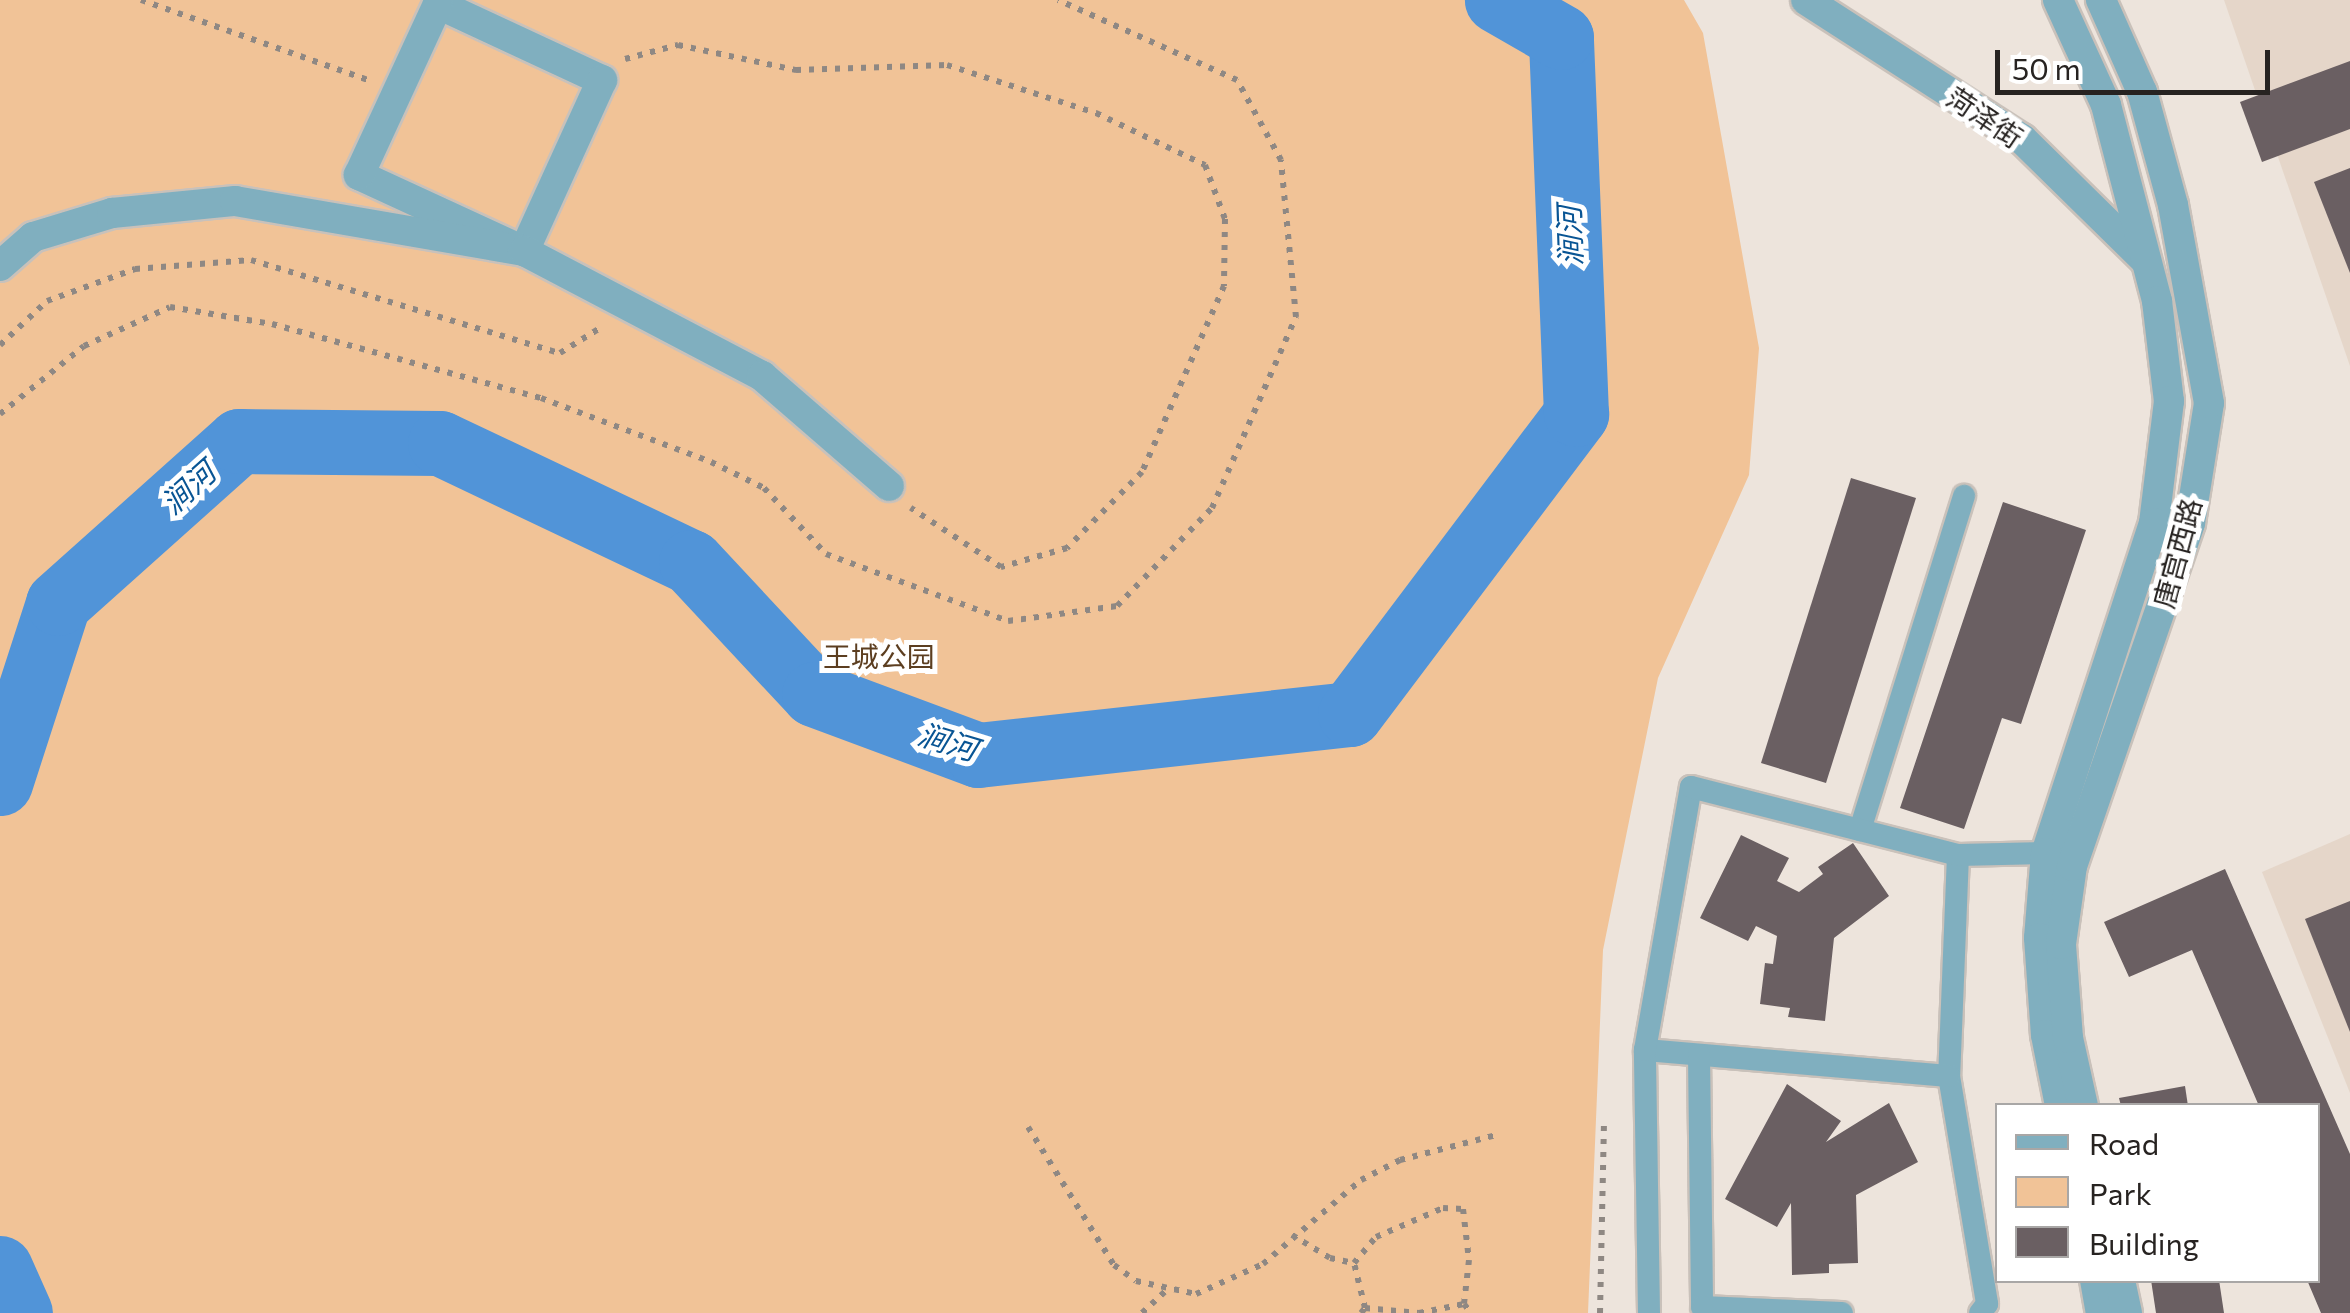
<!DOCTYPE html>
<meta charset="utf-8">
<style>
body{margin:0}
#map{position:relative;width:2350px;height:1313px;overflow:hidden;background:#ede4dc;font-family:Commissioner,"Noto Sans SC",sans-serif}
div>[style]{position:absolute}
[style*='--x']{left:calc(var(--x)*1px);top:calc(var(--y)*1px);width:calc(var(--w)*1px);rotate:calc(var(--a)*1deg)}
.built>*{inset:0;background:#e5d6c9}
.green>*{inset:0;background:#f1c397}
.river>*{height:65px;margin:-32.5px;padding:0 32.5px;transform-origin:32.5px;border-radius:32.5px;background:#5194d8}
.building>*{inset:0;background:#6a5f62}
.path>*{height:6px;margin-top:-3px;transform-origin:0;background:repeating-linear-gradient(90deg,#8f8883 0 5px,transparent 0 13px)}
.roads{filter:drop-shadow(2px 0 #c9c1ba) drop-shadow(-2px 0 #c9c1ba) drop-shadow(0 2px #c9c1ba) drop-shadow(0 -2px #c9c1ba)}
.service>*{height:22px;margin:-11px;padding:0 11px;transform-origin:11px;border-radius:11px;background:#80afbf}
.pedestrian>*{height:30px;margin:-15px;padding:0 15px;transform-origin:15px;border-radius:15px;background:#80afbf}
.minor>*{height:30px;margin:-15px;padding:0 15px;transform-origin:15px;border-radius:15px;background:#80afbf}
span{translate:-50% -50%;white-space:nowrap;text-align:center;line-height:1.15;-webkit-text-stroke:10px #fff;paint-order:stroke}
.street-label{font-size:28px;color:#272321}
.park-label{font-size:28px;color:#5c3e20}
.water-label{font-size:30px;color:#095594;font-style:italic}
.legend{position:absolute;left:1995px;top:1103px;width:325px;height:180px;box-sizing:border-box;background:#fff;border:2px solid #a9a7a6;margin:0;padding:12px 18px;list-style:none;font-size:30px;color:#272321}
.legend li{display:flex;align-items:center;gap:20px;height:50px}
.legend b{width:50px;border:2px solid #a9a7a6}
.scale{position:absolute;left:1995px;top:50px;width:275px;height:45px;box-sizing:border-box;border:5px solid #272321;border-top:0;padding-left:12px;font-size:30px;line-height:35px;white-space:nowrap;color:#272321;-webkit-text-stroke:8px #fff;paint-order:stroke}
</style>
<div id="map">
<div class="built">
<div style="clip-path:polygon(2224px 0,2350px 0,2350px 366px)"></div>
<div style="clip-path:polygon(2350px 834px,2350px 1093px,2262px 872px)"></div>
</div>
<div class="green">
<div style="clip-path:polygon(0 0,1684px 0,1703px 33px,1759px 348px,1749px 475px,1658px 678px,1603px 950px,1588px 1313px,0 1313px)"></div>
</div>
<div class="river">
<div style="--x:0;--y:783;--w:189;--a:-72.1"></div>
<div style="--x:58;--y:603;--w:243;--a:-41.8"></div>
<div style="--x:239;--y:441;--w:201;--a:0.6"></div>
<div style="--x:440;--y:443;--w:278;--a:25.4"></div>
<div style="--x:691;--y:562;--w:180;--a:47"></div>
<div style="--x:814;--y:694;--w:175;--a:20.4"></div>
<div style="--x:978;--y:755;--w:374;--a:-6.3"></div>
<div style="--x:1350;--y:714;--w:376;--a:-53"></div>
<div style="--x:1576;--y:414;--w:377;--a:-92.3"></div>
<div style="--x:1561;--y:37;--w:74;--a:-150"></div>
<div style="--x:0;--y:1268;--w:49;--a:66"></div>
</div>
<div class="building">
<div style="clip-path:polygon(2350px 61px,2350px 129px,2262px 162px,2240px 102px)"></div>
<div style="clip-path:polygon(2350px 168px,2350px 273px,2314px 182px)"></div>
<div style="clip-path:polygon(1851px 478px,1916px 498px,1826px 783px,1761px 763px)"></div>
<div style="clip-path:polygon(2003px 502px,2086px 530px,2021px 724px,2002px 718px,1964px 829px,1900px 808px)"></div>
<div style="clip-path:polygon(1741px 835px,1789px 858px,1777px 881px,1799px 892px,1823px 874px,1818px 867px,1853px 843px,1889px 896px,1834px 938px,1825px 1021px,1788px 1017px,1790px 1008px,1760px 1004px,1765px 963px,1773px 964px,1777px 936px,1756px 926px,1748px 941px,1700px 918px)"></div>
<div style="clip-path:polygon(2225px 869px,2350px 1154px,2350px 1313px,2321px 1313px,2307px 1280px,2318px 1280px,2318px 1106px,2259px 1106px,2192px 950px,2129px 977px,2104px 922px)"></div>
<div style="clip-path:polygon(2350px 901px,2350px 1032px,2305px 919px)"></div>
<div style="clip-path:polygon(1787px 1084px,1841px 1121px,1826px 1142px,1889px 1103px,1918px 1162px,1856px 1195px,1858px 1263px,1829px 1264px,1829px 1273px,1792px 1275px,1791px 1203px,1777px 1227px,1725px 1199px)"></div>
<div style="clip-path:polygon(2185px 1086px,2188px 1106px,2121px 1106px,2119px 1098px)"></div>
<div style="clip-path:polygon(2151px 1280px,2219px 1280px,2224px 1313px,2156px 1313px)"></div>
</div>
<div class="path">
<div style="--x:141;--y:0;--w:241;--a:19.4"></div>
<div style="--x:625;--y:59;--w:55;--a:-14.8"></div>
<div style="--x:678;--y:45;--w:121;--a:12"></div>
<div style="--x:796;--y:70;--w:151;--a:-1.9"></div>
<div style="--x:947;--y:65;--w:157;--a:17.9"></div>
<div style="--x:1096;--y:113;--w:121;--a:25.5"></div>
<div style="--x:1205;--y:165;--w:58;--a:69.7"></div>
<div style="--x:1225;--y:219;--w:67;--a:90.9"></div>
<div style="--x:1224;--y:286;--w:203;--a:113.8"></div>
<div style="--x:1142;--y:472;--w:107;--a:134.6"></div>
<div style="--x:1067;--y:548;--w:69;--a:163.9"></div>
<div style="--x:1001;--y:567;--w:108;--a:-146.8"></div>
<div style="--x:0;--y:345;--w:64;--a:-43.1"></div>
<div style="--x:47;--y:301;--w:94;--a:-20"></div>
<div style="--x:135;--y:269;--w:116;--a:-4.4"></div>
<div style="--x:251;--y:260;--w:323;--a:16.8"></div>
<div style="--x:560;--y:353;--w:47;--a:-32"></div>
<div style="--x:0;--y:414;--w:108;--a:-39"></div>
<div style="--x:84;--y:346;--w:94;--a:-24.4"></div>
<div style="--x:170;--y:307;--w:103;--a:9.5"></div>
<div style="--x:272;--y:324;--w:279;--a:15.4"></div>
<div style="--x:541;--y:398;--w:182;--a:20.6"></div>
<div style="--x:711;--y:462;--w:59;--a:26.1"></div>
<div style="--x:764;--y:488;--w:91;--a:46.8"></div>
<div style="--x:826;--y:554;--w:194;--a:20.2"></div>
<div style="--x:1008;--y:621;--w:110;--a:-7.8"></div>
<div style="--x:1117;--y:606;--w:136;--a:-45.9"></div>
<div style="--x:1212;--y:508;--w:209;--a:-66.3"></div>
<div style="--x:1296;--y:317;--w:158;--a:-95.5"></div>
<div style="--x:1281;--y:160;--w:91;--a:-118.8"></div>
<div style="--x:1237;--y:80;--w:196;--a:-155.9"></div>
<div style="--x:1028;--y:1127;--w:163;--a:58.1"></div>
<div style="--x:1114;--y:1265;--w:27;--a:36"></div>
<div style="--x:1136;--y:1281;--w:61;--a:12.2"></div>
<div style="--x:1196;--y:1294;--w:73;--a:-24.1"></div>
<div style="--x:1263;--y:1264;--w:129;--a:-40.6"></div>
<div style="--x:1361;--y:1180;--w:44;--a:-27.1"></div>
<div style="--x:1400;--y:1160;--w:103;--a:-14.6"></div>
<div style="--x:1292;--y:1235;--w:44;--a:31.2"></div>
<div style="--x:1330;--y:1258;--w:25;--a:12"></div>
<div style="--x:1365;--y:1308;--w:46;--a:-103.7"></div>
<div style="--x:1354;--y:1263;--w:34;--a:-50"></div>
<div style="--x:1376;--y:1237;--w:73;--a:-23.4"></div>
<div style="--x:1443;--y:1208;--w:20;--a:3"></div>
<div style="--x:1463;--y:1209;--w:51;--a:83.3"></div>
<div style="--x:1469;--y:1260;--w:44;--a:96.5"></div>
<div style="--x:1142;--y:1313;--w:33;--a:-43"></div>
<div style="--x:1361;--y:1313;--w:6;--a:-51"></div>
<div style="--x:1365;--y:1308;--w:54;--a:5.3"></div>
<div style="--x:1419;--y:1313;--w:46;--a:-11.3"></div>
<div style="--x:1464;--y:1304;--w:11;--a:52"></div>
<div style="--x:1600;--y:1313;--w:191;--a:-88.8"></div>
</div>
<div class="roads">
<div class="service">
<div style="--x:1860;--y:830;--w:350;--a:-72.7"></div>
<div style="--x:1958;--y:855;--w:221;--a:92.3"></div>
<div style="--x:1949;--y:1076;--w:231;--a:80.5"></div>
<div style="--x:1987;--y:1304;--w:11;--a:128"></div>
<div style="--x:1645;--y:1050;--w:305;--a:4.9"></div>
<div style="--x:1699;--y:1055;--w:252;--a:89.3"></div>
<div style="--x:1702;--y:1307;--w:140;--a:2.5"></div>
<div style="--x:1649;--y:1313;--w:263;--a:-90.9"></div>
<div style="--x:1645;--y:1050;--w:267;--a:-80.1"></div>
<div style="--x:1691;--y:787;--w:276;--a:14.3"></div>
<div style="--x:1958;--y:855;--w:88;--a:-1.3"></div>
</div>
<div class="pedestrian">
<div style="--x:438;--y:4;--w:181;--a:24.9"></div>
<div style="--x:602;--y:80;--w:188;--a:114.5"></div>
<div style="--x:524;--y:251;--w:182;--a:-155.3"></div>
<div style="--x:359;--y:175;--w:188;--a:-65.2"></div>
<div style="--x:0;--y:266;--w:44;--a:-41.3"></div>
<div style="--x:33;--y:237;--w:83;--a:-16.9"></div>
<div style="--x:112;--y:213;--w:124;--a:-5.6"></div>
<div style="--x:235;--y:201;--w:293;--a:9.8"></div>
<div style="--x:524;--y:251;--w:269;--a:27.7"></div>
<div style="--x:762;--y:376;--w:168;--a:40.9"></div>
</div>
<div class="minor">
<div style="--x:1806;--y:0;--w:257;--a:32.8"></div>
<div style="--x:2022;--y:139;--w:171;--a:44.5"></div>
<div style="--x:2058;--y:0;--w:115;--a:65.4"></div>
<div style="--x:2106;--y:105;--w:203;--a:75.4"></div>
<div style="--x:2157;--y:301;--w:101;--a:83.2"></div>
<div style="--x:2169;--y:401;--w:123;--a:97"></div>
<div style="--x:2154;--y:523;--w:347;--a:108.1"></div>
<div style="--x:2046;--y:853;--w:85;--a:94.7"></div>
<div style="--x:2039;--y:938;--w:97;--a:85.9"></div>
<div style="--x:2046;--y:1035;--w:72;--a:78.8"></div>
<div style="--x:2083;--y:1106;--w:70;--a:-102.4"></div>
<div style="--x:2068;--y:1038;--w:94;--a:-94.3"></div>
<div style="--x:2061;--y:944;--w:79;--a:-82"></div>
<div style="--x:2072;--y:866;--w:363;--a:-71"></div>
<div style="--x:2190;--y:523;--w:121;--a:-81"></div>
<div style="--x:2209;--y:403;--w:201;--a:-100.3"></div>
<div style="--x:2173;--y:205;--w:117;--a:-105.3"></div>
<div style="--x:2142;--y:92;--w:101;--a:-114"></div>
<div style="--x:2095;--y:1280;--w:34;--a:80"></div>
<div style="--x:2120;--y:1280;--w:34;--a:78"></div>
</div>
</div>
<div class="street-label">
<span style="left:1985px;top:117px;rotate:34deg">菏泽街</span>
<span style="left:2177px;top:553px;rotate:-75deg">唐宫西路</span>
</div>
<div class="park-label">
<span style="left:879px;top:656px">王城公园</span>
</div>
<div class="water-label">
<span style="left:1569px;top:236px;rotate:-92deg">涧河</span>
<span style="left:188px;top:487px;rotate:-42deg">涧河</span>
<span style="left:948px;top:741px;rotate:17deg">涧河</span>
</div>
<ul class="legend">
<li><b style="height:12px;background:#80afbf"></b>Road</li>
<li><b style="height:28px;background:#f1c397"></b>Park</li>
<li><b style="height:28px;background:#6a5f62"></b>Building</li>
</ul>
<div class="scale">50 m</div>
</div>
